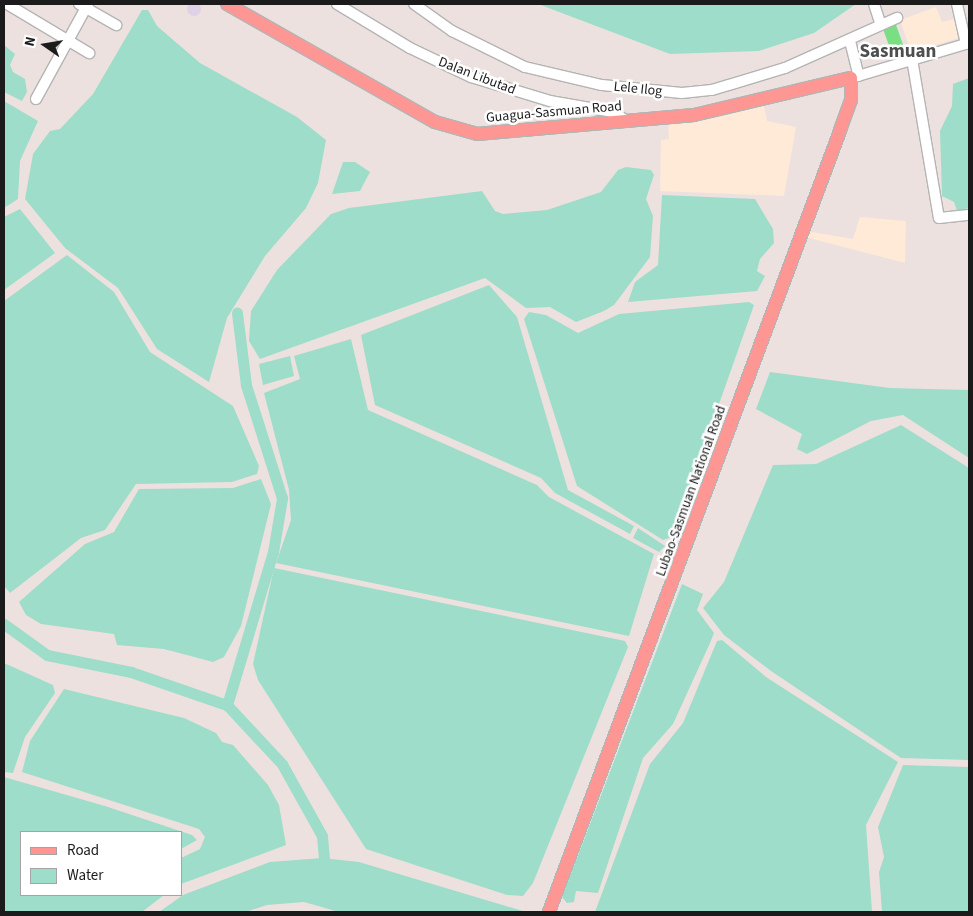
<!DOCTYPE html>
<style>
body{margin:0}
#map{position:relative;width:973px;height:916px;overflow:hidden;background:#ede1e0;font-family:"Source Sans 3",sans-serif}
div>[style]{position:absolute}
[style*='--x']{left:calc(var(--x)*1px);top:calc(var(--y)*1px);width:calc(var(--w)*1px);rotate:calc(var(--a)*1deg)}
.industrial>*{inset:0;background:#dfd1e6}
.round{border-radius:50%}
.education>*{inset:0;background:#ffe9d7}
.pitch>*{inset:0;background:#7adf82}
.water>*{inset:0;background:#9eddc9}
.river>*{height:11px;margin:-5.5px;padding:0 5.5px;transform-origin:5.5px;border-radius:5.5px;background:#9eddc9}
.roads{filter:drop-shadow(1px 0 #b4b4b4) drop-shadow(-1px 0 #b4b4b4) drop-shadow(0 1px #b4b4b4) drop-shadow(0 -1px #b4b4b4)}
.minor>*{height:10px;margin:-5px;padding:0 5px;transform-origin:5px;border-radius:5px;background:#fff}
.major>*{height:12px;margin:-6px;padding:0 6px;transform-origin:6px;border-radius:6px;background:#fe9793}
span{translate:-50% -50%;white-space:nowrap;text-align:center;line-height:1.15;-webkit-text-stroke:5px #fff;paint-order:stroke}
.street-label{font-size:14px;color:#1b1b1b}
.district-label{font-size:19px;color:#4e4e4e;font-weight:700}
.frame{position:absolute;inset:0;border:5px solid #1b1b1b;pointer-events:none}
.legend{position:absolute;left:20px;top:831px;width:162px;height:65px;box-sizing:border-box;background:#fff;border:1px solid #a4a4a4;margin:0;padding:6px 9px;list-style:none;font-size:15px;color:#1b1b1b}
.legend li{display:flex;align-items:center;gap:10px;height:25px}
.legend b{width:25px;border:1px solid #a4a4a4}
.north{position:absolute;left:20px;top:20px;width:50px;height:50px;-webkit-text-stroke:4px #fff;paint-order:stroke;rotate:283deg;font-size:14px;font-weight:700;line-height:20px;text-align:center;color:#1b1b1b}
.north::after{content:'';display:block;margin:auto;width:18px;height:22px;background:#1b1b1b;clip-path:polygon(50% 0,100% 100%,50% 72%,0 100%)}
</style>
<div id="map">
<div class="industrial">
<div class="round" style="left:187px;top:2px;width:14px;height:14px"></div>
</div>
<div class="education">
<div style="clip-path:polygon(936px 7px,942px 22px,958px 18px,963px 37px,911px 52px,900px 20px)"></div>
<div style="clip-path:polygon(764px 106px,767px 121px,796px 127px,784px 196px,660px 191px,661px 140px,669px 139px,668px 122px,714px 118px)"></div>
<div style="clip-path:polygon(860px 217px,906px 221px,905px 263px,805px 237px,806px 231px,853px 239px)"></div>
</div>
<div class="pitch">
<div style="clip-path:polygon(895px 22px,906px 53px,893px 57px,882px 26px)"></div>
</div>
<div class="water">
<div style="clip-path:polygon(538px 4px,856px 4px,814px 33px,759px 51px,670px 54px)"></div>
<div style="clip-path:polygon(142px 10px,148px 10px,157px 26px,200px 63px,297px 117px,326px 140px,318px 183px,306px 208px,265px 256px,227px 318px,209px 382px,157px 349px,118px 288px,65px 248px,25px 199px,33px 154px,50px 131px,60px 129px,93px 94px)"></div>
<div style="clip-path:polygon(4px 45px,15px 54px,10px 65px,13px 72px,25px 79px,27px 92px,22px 101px,4px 92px)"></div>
<div style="clip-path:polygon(969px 78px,969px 208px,957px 211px,954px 202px,942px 196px,940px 131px,952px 106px,953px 84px)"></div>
<div style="clip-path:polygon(4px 101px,38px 121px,20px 161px,18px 199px,4px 208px)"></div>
<div style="clip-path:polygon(343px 162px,355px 162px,370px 172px,360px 191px,332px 194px)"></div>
<div style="clip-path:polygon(626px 167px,651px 170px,654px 175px,646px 199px,653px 216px,650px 257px,614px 305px,604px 311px,576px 322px,550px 307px,526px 308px,485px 278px,260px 359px,249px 341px,251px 311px,277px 270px,331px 214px,349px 208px,482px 191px,495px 211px,503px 214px,547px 210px,601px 192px,618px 170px)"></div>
<div style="clip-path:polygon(662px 195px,755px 199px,773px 229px,774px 243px,760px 259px,757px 271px,765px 276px,757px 291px,628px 302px,635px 282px,658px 265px)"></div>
<div style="clip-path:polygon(20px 209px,55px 253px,4px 290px,4px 217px)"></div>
<div style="clip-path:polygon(67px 255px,114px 292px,150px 352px,233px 406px,259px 466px,257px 474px,232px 482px,136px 484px,105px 530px,81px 538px,10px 593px,4px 586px,4px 301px)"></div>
<div style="clip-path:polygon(489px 285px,517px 317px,568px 490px,634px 526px,630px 534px,555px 493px,541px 478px,375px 405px,361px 335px)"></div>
<div style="clip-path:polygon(749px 302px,754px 305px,672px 537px,663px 540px,577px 486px,524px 319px,529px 312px,546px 315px,578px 333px,619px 314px)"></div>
<div style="clip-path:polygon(351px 339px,368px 410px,537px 485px,549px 497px,654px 554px,629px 636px,276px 563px,291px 520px,289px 490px,264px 393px,300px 379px,294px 356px)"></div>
<div style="clip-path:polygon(290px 356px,294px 376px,263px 385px,259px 364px)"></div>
<div style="clip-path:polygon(770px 372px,890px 388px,969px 390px,969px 458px,903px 415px,871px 421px,807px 454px,797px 449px,802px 434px,756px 409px)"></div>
<div style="clip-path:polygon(901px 425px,969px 468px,969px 760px,901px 758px,771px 671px,724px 635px,703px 608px,724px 582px,773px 465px,816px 464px)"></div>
<div style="clip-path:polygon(261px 479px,271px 504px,241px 626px,224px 657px,213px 662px,164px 649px,117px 645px,114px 634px,41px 624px,26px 615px,19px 602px,85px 544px,114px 532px,139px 489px,233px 488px)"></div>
<div style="clip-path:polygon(638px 528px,665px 546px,659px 552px,633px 538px)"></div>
<div style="clip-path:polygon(274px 568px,625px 641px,628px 647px,533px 883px,523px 896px,507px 895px,366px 849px,258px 680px,253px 664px)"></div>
<div style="clip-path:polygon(682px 584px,703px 594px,697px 610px,714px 633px,710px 643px,673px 724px,643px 758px,598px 893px,576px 891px,574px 902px,567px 903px,562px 897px)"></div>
<div style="clip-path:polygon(722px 640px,766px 677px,898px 762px,866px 825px,872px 912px,595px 912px,650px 764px,683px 723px,717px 641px)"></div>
<div style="clip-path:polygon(4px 663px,53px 685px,55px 693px,25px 737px,13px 773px,4px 772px)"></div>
<div style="clip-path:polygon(64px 689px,184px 718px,216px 733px,222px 742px,233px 745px,268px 785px,279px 805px,286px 845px,181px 884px,181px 858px,200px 849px,205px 837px,199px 829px,22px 772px,30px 741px)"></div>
<div style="clip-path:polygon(903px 765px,969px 767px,969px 912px,882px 912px,879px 872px,884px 857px,878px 827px)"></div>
<div style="clip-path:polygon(4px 777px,105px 806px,192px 835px,197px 840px,181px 849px,181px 832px,21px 832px,21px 895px,164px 895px,142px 912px,4px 912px)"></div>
<div style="clip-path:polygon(322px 858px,359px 862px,526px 912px,339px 912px,304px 902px,267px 905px,245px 912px,159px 912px,183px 895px,270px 862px)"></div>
</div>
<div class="river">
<div style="--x:4;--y:624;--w:53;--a:35.8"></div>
<div style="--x:47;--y:655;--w:86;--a:11.4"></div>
<div style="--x:131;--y:672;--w:102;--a:19"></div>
<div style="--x:227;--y:705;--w:81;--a:47"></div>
<div style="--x:282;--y:764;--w:82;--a:60.9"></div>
<div style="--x:322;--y:836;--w:35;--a:85"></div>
<div style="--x:227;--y:705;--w:160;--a:-73.3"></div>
<div style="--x:273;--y:552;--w:55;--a:-80.5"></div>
<div style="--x:282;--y:498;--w:119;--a:-107.7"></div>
<div style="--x:246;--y:385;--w:73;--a:-97.1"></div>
</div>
<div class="roads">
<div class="minor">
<div style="--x:7;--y:4;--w:96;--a:30.9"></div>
<div style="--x:79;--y:4;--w:43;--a:29.6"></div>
<div style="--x:337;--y:4;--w:85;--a:31.1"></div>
<div style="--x:410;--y:48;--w:68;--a:25.4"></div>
<div style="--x:471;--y:77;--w:83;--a:16.9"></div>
<div style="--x:550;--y:101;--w:64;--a:9.9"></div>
<div style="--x:613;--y:112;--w:17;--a:33"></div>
<div style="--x:414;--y:4;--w:47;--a:35.4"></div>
<div style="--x:452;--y:31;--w:81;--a:26.3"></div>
<div style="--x:525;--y:67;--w:79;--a:13.2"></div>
<div style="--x:602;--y:85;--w:80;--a:5.7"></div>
<div style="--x:682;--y:93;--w:30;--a:-6"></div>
<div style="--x:712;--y:90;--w:76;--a:-16.8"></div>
<div style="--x:785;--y:68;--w:123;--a:-24.1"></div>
<div style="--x:874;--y:4;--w:19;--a:72"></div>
<div style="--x:957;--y:4;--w:41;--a:77.3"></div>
<div style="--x:850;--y:41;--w:36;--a:76"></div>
<div style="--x:912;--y:59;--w:161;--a:80.4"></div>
<div style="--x:939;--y:218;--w:30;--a:-6"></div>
<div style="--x:851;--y:78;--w:123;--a:-16.5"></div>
<div style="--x:36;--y:99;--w:108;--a:-61.3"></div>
</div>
<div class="major">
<div style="--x:227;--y:4;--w:239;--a:29.6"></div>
<div style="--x:435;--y:122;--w:44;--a:15.9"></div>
<div style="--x:477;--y:134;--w:218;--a:-5"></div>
<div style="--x:694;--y:115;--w:161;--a:-13.3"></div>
<div style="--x:851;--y:78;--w:22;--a:90"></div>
<div style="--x:851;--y:100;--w:33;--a:110"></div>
<div style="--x:840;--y:131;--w:833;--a:110.44"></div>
</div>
</div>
<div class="street-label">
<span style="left:477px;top:76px;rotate:21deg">Dalan Libutad</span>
<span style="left:638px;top:89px;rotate:6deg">Lele Ilog</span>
<span style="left:554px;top:112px;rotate:-5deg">Guagua-Sasmuan Road</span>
<span style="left:691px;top:491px;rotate:-70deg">Lubao-Sasmuan National Road</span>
</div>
<div class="district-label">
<span style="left:898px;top:52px">Sasmuan</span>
</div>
<div class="frame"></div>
<ul class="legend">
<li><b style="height:6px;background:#fe9793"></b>Road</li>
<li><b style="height:14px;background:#9eddc9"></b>Water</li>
</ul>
<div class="north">N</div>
</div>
